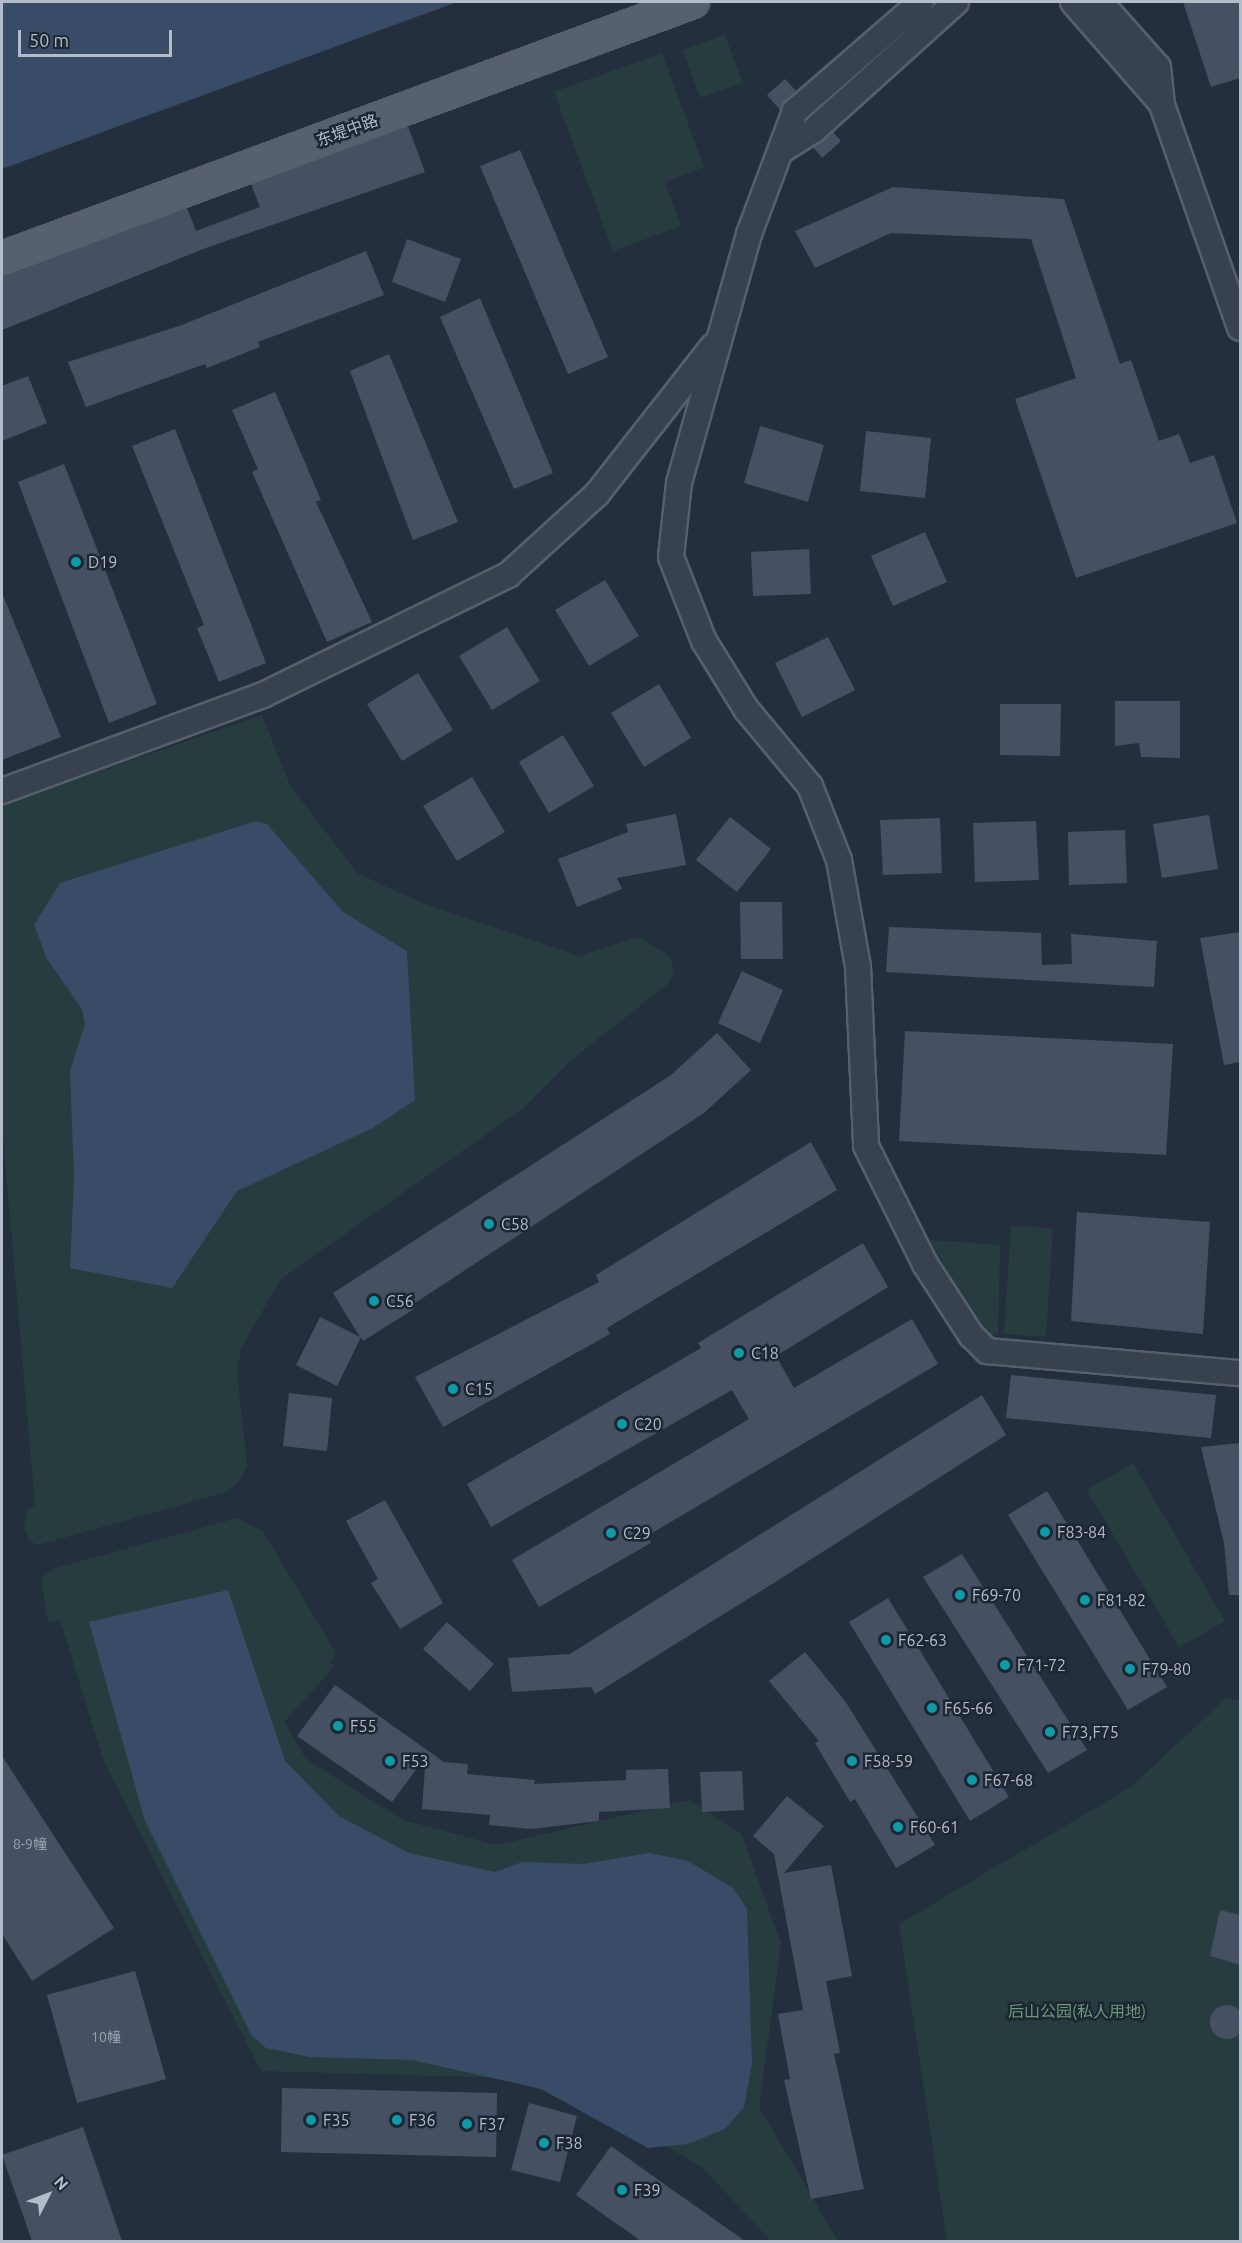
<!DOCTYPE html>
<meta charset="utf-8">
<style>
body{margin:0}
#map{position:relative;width:1242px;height:2243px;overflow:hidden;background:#242f3e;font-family:Ubuntu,"Noto Sans SC",sans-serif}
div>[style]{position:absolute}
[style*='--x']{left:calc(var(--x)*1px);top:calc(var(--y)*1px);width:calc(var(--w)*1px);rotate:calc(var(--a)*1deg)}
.green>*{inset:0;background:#263c3f}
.water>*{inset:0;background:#394c67}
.building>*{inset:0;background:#455162}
.round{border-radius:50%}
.roads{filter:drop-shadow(2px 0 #565f6c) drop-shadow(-2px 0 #565f6c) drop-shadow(0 2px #565f6c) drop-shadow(0 -2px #565f6c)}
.minor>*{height:24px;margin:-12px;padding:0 12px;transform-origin:12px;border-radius:12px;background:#38414e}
.major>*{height:30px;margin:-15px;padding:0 15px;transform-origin:15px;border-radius:15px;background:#56606e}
.dots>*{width:16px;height:16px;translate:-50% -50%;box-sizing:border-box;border:3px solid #1d2633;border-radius:50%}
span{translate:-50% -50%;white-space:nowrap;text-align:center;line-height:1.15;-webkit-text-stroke:5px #1d2633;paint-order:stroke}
.number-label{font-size:14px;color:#98a1af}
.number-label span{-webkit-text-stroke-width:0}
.street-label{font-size:16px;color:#b4bcc9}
.poi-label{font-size:16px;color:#b4bcc9}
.left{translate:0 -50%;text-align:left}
.park-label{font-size:16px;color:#6b9a76}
.frame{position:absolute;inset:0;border:3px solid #b4bcc9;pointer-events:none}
.north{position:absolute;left:18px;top:2165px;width:60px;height:60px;-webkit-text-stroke:4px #1d2633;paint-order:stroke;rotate:48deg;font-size:16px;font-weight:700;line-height:24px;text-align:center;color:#b4bcc9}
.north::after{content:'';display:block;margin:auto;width:21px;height:27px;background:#b4bcc9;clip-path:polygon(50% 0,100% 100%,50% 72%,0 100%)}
.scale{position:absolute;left:18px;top:30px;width:154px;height:27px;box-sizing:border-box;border:3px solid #b4bcc9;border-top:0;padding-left:8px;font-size:18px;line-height:21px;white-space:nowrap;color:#b4bcc9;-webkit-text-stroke:4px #1d2633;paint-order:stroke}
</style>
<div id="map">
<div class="green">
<div style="clip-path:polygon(725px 35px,743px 83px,700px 98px,683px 50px)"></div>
<div style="clip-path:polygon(662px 53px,704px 167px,665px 182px,681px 226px,613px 251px,554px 92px)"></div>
<div style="clip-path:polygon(262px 715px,290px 785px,357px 873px,422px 903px,579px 956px,638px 937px,670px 956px,674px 971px,668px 984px,570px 1061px,522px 1109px,281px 1279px,241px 1348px,237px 1373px,247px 1465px,239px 1482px,227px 1492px,38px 1545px,29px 1541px,24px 1526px,27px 1510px,35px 1505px,2px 1126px,2px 805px)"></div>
<div style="clip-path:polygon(1011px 1226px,1053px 1228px,1046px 1337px,1004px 1334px)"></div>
<div style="clip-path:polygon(930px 1240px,1000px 1245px,998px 1335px,981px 1333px)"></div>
<div style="clip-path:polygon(1133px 1463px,1225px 1621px,1179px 1647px,1087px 1490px)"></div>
<div style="clip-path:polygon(237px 1518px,263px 1531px,336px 1653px,330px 1661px,334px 1667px,284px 1722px,306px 1759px,403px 1820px,497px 1845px,689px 1800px,742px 1835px,781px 1944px,759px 2107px,838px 2241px,771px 2241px,702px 2167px,550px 2079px,261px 2071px,104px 1762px,60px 1620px,48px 1623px,41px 1578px,56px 1568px)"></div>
<div style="clip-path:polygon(1226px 1698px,1240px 1701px,1240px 2241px,947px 2241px,899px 1924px,1131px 1787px)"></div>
</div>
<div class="water">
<div style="clip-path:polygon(2px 2px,457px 2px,2px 169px)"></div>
<div style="clip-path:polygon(256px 821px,267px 824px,343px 912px,407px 951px,415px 1100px,373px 1128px,237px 1191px,172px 1288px,70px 1268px,74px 1177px,70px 1071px,85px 1024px,82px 1009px,47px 959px,34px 925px,60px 883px)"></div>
<div style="clip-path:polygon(228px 1590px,285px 1761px,339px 1816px,409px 1853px,495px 1872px,522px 1862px,583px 1864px,649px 1853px,688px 1861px,733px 1888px,747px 1909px,752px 2064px,744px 2107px,725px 2129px,688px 2144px,648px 2148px,541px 2089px,412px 2060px,310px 2057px,266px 2048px,252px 2036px,145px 1821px,89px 1622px)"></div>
</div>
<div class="building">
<div style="clip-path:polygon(1183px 2px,1240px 2px,1240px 78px,1211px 87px)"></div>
<div style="clip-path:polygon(785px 79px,796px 91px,780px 110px,767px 95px)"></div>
<div style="clip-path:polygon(408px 126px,425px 172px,203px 249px,2px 330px,2px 275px,187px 208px,196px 231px,260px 207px,251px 184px)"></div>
<div style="clip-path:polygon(833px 132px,841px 141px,822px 158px,813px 147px)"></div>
<div style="clip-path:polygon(520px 150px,608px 357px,568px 374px,480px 166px)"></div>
<div style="clip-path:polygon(893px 187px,1064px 199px,1120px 364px,1131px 360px,1159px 441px,1179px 434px,1190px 463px,1214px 455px,1237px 523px,1076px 578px,1015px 399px,1076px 378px,1031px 239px,891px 233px,815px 268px,795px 231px)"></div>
<div style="clip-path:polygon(407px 239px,461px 259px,445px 302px,392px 282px)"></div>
<div style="clip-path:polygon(366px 251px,384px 295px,258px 342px,260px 347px,207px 368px,205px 364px,86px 407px,68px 362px,182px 325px)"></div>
<div style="clip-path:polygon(480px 298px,553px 473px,514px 489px,440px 317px)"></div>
<div style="clip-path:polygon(389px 354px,458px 522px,413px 540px,350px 371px)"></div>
<div style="clip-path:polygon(28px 376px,47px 423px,2px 441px,2px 386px)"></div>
<div style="clip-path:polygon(275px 392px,321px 500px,316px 502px,372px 622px,327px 642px,252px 472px,258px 469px,232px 410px)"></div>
<div style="clip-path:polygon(760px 426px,824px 445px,808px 502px,744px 483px)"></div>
<div style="clip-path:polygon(175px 429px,266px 663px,219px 682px,197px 628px,204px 625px,132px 446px)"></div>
<div style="clip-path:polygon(866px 431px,931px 438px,925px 498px,860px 491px)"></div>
<div style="clip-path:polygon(64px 464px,157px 704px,109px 723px,18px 482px)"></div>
<div style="clip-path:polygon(925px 532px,947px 582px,893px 606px,871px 556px)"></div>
<div style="clip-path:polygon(809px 549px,811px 594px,753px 596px,751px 552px)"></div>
<div style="clip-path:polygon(605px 580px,639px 636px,589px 666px,555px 610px)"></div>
<div style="clip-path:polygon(2px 593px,61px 737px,2px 760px)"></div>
<div style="clip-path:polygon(507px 627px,540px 681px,492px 710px,459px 656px)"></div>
<div style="clip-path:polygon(828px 637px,855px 690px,802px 717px,775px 663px)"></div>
<div style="clip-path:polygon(418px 673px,453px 730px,402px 761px,367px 704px)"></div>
<div style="clip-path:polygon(659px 684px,691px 738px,644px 767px,611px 713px)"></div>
<div style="clip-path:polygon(1115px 701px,1180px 701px,1180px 758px,1141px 757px,1139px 743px,1115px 746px)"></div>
<div style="clip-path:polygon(1000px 704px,1061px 704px,1060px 756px,1000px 755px)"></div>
<div style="clip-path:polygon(563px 735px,594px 786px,549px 813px,519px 762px)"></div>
<div style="clip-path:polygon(472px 777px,505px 832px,457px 861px,423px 806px)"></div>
<div style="clip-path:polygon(676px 814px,686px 865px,617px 878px,622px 889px,577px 907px,558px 859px,628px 832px,626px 824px)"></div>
<div style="clip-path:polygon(1209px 815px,1218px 869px,1162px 878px,1153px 824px)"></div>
<div style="clip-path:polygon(730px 817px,771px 849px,737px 892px,696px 860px)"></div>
<div style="clip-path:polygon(940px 818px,942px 873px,883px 875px,880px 820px)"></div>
<div style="clip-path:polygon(1036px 821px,1039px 880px,975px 882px,973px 823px)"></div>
<div style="clip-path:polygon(1125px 830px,1127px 883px,1069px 885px,1068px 832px)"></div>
<div style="clip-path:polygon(740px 902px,782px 902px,783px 959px,741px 959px)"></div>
<div style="clip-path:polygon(889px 927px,1041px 933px,1042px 965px,1072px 964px,1071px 934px,1157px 941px,1154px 987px,886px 972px)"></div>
<div style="clip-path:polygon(1240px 932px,1240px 1062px,1224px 1065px,1200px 938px)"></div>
<div style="clip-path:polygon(742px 971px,783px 990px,760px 1043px,718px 1023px)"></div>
<div style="clip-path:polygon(905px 1031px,1173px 1044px,1166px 1155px,899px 1141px)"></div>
<div style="clip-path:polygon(717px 1033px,751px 1070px,704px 1113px,412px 1305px,414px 1309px,363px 1341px,361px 1337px,337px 1386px,296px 1365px,320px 1317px,360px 1337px,333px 1293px,671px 1075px)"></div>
<div style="clip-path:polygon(811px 1142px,837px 1190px,607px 1328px,610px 1334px,443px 1427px,415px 1377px,599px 1282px,596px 1275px)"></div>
<div style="clip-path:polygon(1077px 1212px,1210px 1222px,1203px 1334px,1071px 1321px)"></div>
<div style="clip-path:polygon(863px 1243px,888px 1287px,776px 1356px,794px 1388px,912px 1319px,938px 1364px,647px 1536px,651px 1543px,539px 1607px,512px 1560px,749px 1419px,732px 1390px,491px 1527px,467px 1484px,701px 1348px,698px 1343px)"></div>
<div style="clip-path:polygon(1011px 1375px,1216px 1395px,1211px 1438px,1006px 1418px)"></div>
<div style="clip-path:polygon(289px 1393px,332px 1398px,327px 1451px,283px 1446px)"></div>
<div style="clip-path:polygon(982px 1395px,1006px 1435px,769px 1586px,595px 1694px,591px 1687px,512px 1692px,508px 1658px,570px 1654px)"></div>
<div style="clip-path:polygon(1240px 1443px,1240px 1595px,1229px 1595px,1224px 1543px,1201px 1447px)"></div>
<div style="clip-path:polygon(1047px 1491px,1167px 1687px,1128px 1710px,1008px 1515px)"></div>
<div style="clip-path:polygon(385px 1500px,443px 1603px,400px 1629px,371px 1583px,378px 1579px,346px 1521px)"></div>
<div style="clip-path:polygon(962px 1554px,1087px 1750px,1048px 1773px,923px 1577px)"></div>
<div style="clip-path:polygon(888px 1598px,1009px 1797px,970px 1821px,849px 1622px)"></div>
<div style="clip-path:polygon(447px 1622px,494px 1664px,470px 1691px,423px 1649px)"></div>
<div style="clip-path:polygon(805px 1652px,845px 1701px,935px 1845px,896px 1868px,855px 1799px,850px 1802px,815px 1743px,819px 1741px,769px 1681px)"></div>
<div style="clip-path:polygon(335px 1685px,444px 1762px,468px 1764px,467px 1774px,535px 1780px,534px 1784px,626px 1780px,626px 1770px,668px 1769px,670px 1808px,599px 1812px,599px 1821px,531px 1829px,489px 1825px,490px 1815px,422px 1809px,426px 1756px,392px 1802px,297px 1736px)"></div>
<div style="clip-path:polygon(2px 1756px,114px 1928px,32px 1981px,2px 1934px)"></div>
<div style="clip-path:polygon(742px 1771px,744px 1810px,702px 1812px,700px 1772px)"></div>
<div style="clip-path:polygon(787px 1796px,824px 1826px,784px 1873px,831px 1865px,852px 1976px,826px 1981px,840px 2053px,834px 2054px,864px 2189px,811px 2199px,784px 2080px,790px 2079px,778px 2014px,803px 2010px,774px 1854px,753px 1836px)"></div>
<div style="clip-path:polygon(1220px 1910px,1240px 1915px,1240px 1965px,1210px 1956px)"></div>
<div style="clip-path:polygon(135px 1971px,166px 2079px,77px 2103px,47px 1995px)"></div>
<div class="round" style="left:1210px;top:2005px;width:34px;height:34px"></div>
<div style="clip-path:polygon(282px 2088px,497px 2093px,496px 2157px,281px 2152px)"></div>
<div style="clip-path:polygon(529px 2103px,577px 2116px,560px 2182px,511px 2170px)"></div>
<div style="clip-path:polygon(83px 2127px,122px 2241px,32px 2241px,2px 2155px)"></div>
<div style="clip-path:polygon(611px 2146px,667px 2186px,745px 2241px,641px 2241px,576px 2195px)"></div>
</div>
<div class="roads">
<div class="minor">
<div style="--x:921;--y:2;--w:167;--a:139.1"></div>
<div style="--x:795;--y:111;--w:131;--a:110.5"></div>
<div style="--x:749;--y:234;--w:259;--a:105.7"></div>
<div style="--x:679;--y:483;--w:74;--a:96.2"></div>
<div style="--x:671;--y:557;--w:90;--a:68.6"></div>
<div style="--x:704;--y:641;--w:80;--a:58.3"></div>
<div style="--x:746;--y:709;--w:100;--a:50.3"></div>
<div style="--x:810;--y:786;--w:79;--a:68.6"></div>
<div style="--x:839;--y:860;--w:109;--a:79.9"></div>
<div style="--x:858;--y:967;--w:179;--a:87.4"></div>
<div style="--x:866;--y:1146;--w:132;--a:63.4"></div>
<div style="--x:925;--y:1264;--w:85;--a:57.1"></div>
<div style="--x:971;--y:1335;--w:23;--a:45"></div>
<div style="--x:987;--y:1351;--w:254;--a:5"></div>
<div style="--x:1073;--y:2;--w:134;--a:48.9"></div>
<div style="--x:1100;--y:2;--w:87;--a:48.3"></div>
<div style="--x:1158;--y:67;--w:38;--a:84"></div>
<div style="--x:1162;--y:105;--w:236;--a:70.7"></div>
<div style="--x:782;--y:150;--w:38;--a:-32"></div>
<div style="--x:814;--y:130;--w:191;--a:-42"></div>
<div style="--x:2;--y:791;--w:278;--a:-20.2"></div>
<div style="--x:263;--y:695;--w:273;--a:-26.1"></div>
<div style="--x:508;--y:575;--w:120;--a:-42.3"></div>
<div style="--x:597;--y:494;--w:188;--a:-51.9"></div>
</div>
<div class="major">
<div style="--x:2;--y:258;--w:737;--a:-20.33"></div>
</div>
</div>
<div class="dots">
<div style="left:76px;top:562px;background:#0f9aa8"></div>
<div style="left:489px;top:1224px;background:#0f9aa8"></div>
<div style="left:374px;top:1301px;background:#0f9aa8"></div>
<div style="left:739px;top:1353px;background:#0f9aa8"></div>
<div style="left:453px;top:1389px;background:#0f9aa8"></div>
<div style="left:622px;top:1424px;background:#0f9aa8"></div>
<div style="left:1045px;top:1532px;background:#0f9aa8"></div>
<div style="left:611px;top:1533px;background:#0f9aa8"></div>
<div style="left:960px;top:1595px;background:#0f9aa8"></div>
<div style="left:1085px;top:1600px;background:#0f9aa8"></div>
<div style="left:886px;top:1640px;background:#0f9aa8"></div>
<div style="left:1005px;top:1665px;background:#0f9aa8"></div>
<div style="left:1130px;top:1669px;background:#0f9aa8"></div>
<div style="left:932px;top:1708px;background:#0f9aa8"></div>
<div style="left:338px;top:1726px;background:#0f9aa8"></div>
<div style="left:1050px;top:1732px;background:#0f9aa8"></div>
<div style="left:390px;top:1761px;background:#0f9aa8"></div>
<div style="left:852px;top:1761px;background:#0f9aa8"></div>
<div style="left:972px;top:1780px;background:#0f9aa8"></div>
<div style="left:898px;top:1827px;background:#0f9aa8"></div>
<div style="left:311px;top:2120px;background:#0f9aa8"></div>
<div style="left:397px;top:2120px;background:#0f9aa8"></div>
<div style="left:467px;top:2124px;background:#0f9aa8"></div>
<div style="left:544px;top:2143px;background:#0f9aa8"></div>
<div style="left:622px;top:2190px;background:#0f9aa8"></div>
</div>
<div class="number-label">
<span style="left:30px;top:1844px">8-9幢</span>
<span style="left:106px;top:2037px">10幢</span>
</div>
<div class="street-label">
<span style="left:347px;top:130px;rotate:-20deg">东堤中路</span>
</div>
<div class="poi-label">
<span class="left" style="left:88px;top:562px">D19</span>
<span class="left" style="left:501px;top:1224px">C58</span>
<span class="left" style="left:386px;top:1301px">C56</span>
<span class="left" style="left:751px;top:1353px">C18</span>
<span class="left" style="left:465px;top:1389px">C15</span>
<span class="left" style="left:634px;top:1424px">C20</span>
<span class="left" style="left:1057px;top:1532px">F83-84</span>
<span class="left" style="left:623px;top:1533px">C29</span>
<span class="left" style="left:972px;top:1595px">F69-70</span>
<span class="left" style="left:1097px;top:1600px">F81-82</span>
<span class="left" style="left:898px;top:1640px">F62-63</span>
<span class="left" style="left:1017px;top:1665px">F71-72</span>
<span class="left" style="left:1142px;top:1669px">F79-80</span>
<span class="left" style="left:944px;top:1708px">F65-66</span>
<span class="left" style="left:350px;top:1726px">F55</span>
<span class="left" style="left:1062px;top:1732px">F73,F75</span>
<span class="left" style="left:402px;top:1761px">F53</span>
<span class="left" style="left:864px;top:1761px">F58-59</span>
<span class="left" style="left:984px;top:1780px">F67-68</span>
<span class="left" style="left:910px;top:1827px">F60-61</span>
<span class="left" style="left:323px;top:2120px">F35</span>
<span class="left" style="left:409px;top:2120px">F36</span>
<span class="left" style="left:479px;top:2124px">F37</span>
<span class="left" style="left:556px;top:2143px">F38</span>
<span class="left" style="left:634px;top:2190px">F39</span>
</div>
<div class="park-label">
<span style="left:1077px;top:2011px">后山公园(私人用地)</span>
</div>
<div class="frame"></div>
<div class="north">N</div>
<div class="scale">50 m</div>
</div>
